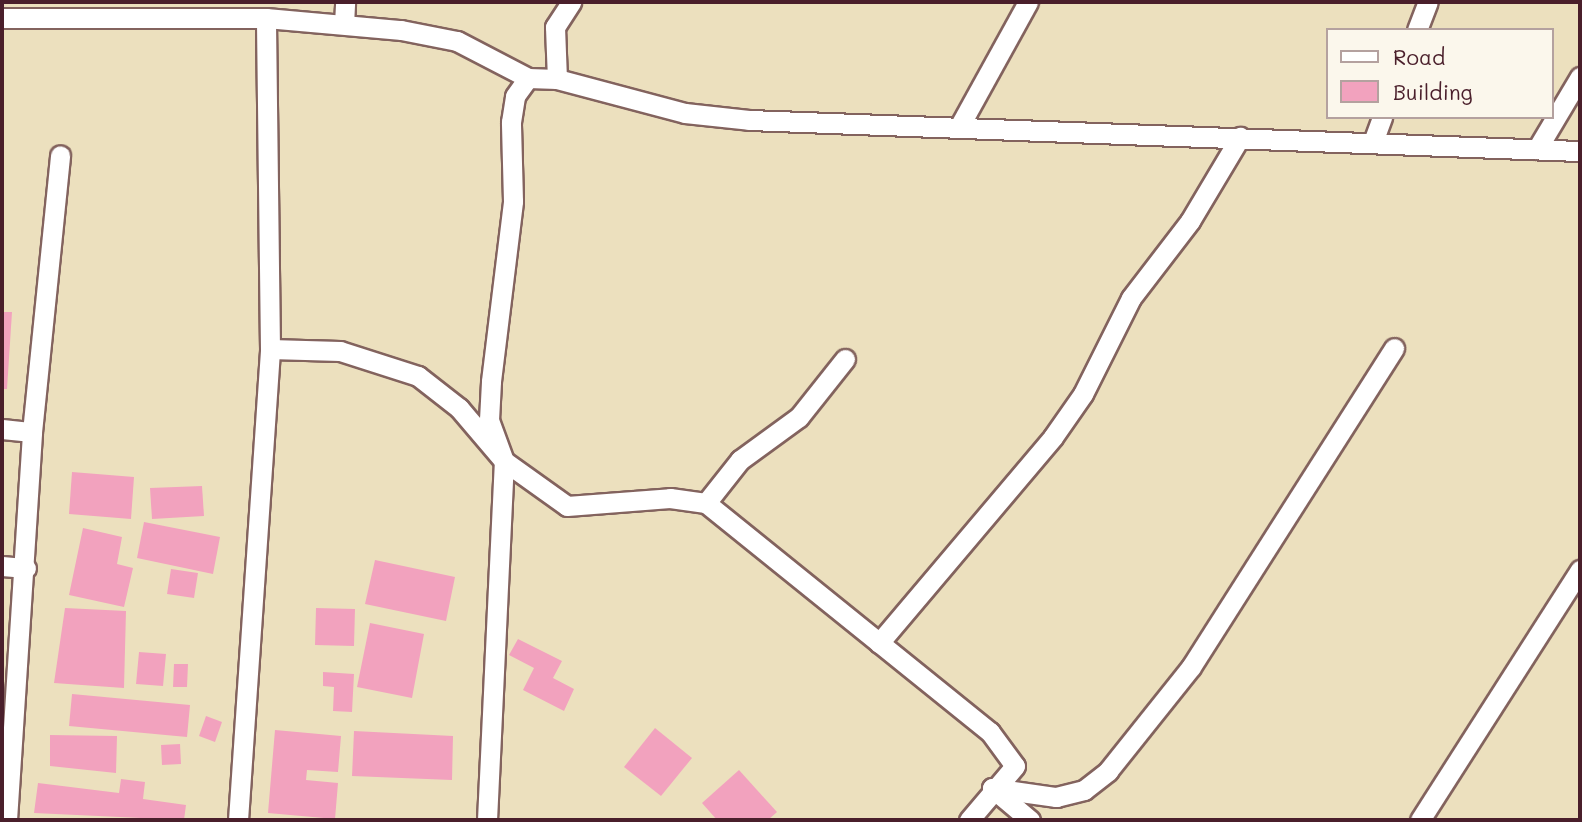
<!DOCTYPE html>
<style>
body{margin:0}
#map{position:relative;width:1582px;height:822px;overflow:hidden;background:#ece0be;font-family:Mali,sans-serif}
div>[style]{position:absolute}
[style*='--x']{left:calc(var(--x)*1px);top:calc(var(--y)*1px);width:calc(var(--w)*1px);rotate:calc(var(--a)*1deg)}
.building>*{inset:0;background:#f2a2be}
.roads{filter:drop-shadow(2px 0 #83635e) drop-shadow(-2px 0 #83635e) drop-shadow(0 2px #83635e) drop-shadow(0 -2px #83635e)}
.street>*{height:19px;margin:-9.5px;padding:0 9.5px;transform-origin:9.5px;border-radius:9.5px;background:#fff}
span{translate:-50% -50%;white-space:nowrap;text-align:center;line-height:1.15;-webkit-text-stroke:6px #fbf7ec;paint-order:stroke}
.frame{position:absolute;inset:0;border:4px solid #4a1f2b;pointer-events:none}
.legend{position:absolute;left:1326px;top:28px;width:228px;height:91px;box-sizing:border-box;background:#fbf7ec;border:2px solid #b4a19f;margin:0;padding:9px 12px;list-style:none;font-size:21px;color:#4a1f2b}
.legend li{display:flex;align-items:center;gap:14px;height:35px}
.legend b{width:35px;border:2px solid #b4a19f}
</style>
<div id="map">
<div class="building">
<div style="clip-path:polygon(2px 312px,12px 312px,7px 389px,2px 389px)"></div>
<div style="clip-path:polygon(72px 472px,134px 477px,131px 519px,69px 514px)"></div>
<div style="clip-path:polygon(202px 486px,204px 516px,152px 519px,150px 488px)"></div>
<div style="clip-path:polygon(144px 522px,220px 537px,213px 574px,137px 558px)"></div>
<div style="clip-path:polygon(83px 528px,122px 537px,117px 564px,133px 568px,124px 607px,69px 595px)"></div>
<div style="clip-path:polygon(375px 560px,455px 577px,446px 621px,365px 604px)"></div>
<div style="clip-path:polygon(171px 569px,198px 573px,194px 598px,167px 594px)"></div>
<div style="clip-path:polygon(65px 608px,126px 611px,124px 688px,54px 683px)"></div>
<div style="clip-path:polygon(316px 608px,355px 609px,354px 646px,315px 645px)"></div>
<div style="clip-path:polygon(370px 623px,424px 634px,412px 698px,357px 687px)"></div>
<div style="clip-path:polygon(518px 639px,562px 661px,553px 678px,574px 689px,564px 711px,523px 690px,534px 668px,509px 655px)"></div>
<div style="clip-path:polygon(139px 652px,166px 654px,163px 686px,136px 684px)"></div>
<div style="clip-path:polygon(174px 664px,188px 664px,187px 687px,173px 687px)"></div>
<div style="clip-path:polygon(323px 672px,354px 674px,352px 712px,333px 711px,334px 687px,323px 686px)"></div>
<div style="clip-path:polygon(72px 694px,190px 705px,187px 737px,69px 726px)"></div>
<div style="clip-path:polygon(206px 716px,222px 722px,215px 742px,199px 736px)"></div>
<div style="clip-path:polygon(655px 728px,692px 758px,661px 796px,624px 767px)"></div>
<div style="clip-path:polygon(275px 730px,341px 736px,338px 772px,307px 770px,306px 780px,338px 783px,335px 819px,268px 813px)"></div>
<div style="clip-path:polygon(354px 731px,453px 736px,452px 780px,352px 776px)"></div>
<div style="clip-path:polygon(50px 735px,117px 736px,116px 773px,50px 766px)"></div>
<div style="clip-path:polygon(180px 744px,181px 764px,162px 765px,161px 745px)"></div>
<div style="clip-path:polygon(739px 770px,777px 812px,768px 820px,717px 820px,702px 803px)"></div>
<div style="clip-path:polygon(121px 779px,145px 782px,143px 799px,186px 805px,184px 820px,34px 813px,38px 783px,119px 793px)"></div>
</div>
<div class="roads">
<div class="street">
<div style="--x:2;--y:18;--w:264;--a:0"></div>
<div style="--x:266;--y:18;--w:136;--a:5.1"></div>
<div style="--x:401;--y:30;--w:57;--a:11.1"></div>
<div style="--x:457;--y:41;--w:80;--a:27.5"></div>
<div style="--x:344;--y:24;--w:22;--a:-87"></div>
<div style="--x:1417;--y:30;--w:30;--a:-69"></div>
<div style="--x:557;--y:79;--w:52;--a:-92.2"></div>
<div style="--x:555;--y:27;--w:30;--a:-57"></div>
<div style="--x:959;--y:127;--w:143;--a:-61.1"></div>
<div style="--x:1373;--y:142;--w:27;--a:-70"></div>
<div style="--x:1537;--y:149;--w:84;--a:-59.2"></div>
<div style="--x:270;--y:349;--w:70;--a:1.6"></div>
<div style="--x:340;--y:351;--w:82;--a:17.8"></div>
<div style="--x:418;--y:376;--w:52;--a:38"></div>
<div style="--x:459;--y:408;--w:70;--a:49.7"></div>
<div style="--x:504;--y:461;--w:77;--a:35.5"></div>
<div style="--x:567;--y:506;--w:103;--a:-4.4"></div>
<div style="--x:670;--y:498;--w:36;--a:8"></div>
<div style="--x:706;--y:503;--w:365;--a:38.9"></div>
<div style="--x:990;--y:732;--w:42;--a:53.7"></div>
<div style="--x:1015;--y:766;--w:71;--a:130.4"></div>
<div style="--x:2;--y:429;--w:30;--a:6"></div>
<div style="--x:706;--y:503;--w:55;--a:-51.7"></div>
<div style="--x:740;--y:460;--w:73;--a:-36.1"></div>
<div style="--x:799;--y:417;--w:74;--a:-51.6"></div>
<div style="--x:2;--y:566;--w:24;--a:5"></div>
<div style="--x:879;--y:643;--w:270;--a:-49.8"></div>
<div style="--x:1053;--y:437;--w:52;--a:-55.1"></div>
<div style="--x:1083;--y:394;--w:107;--a:-63.4"></div>
<div style="--x:1131;--y:298;--w:97;--a:-52.5"></div>
<div style="--x:1190;--y:221;--w:98;--a:-59.2"></div>
<div style="--x:992;--y:788;--w:65;--a:8"></div>
<div style="--x:1056;--y:797;--w:29;--a:-14"></div>
<div style="--x:1084;--y:790;--w:31;--a:-38"></div>
<div style="--x:1108;--y:771;--w:133;--a:-51.4"></div>
<div style="--x:1191;--y:667;--w:378;--a:-57.5"></div>
<div style="--x:992;--y:788;--w:50;--a:40.1"></div>
<div style="--x:7;--y:820;--w:389;--a:-86.3"></div>
<div style="--x:32;--y:432;--w:278;--a:-84.2"></div>
<div style="--x:238;--y:820;--w:472;--a:-86.1"></div>
<div style="--x:270;--y:349;--w:331;--a:-90.7"></div>
<div style="--x:487;--y:820;--w:359;--a:-87.3"></div>
<div style="--x:504;--y:461;--w:44;--a:-110.1"></div>
<div style="--x:489;--y:420;--w:39;--a:-87"></div>
<div style="--x:491;--y:381;--w:181;--a:-83"></div>
<div style="--x:513;--y:201;--w:79;--a:-91.5"></div>
<div style="--x:511;--y:122;--w:26;--a:-81"></div>
<div style="--x:515;--y:96;--w:22;--a:-54"></div>
<div style="--x:528;--y:78;--w:29;--a:2"></div>
<div style="--x:557;--y:79;--w:132;--a:14.9"></div>
<div style="--x:685;--y:113;--w:64;--a:6.2"></div>
<div style="--x:749;--y:120;--w:832;--a:2.14"></div>
<div style="--x:1420;--y:820;--w:297;--a:-57.4"></div>
</div>
</div>
<div class="frame"></div>
<ul class="legend">
<li><b style="height:9px;background:#fff"></b>Road</li>
<li><b style="height:19px;background:#f2a2be"></b>Building</li>
</ul>
</div>
